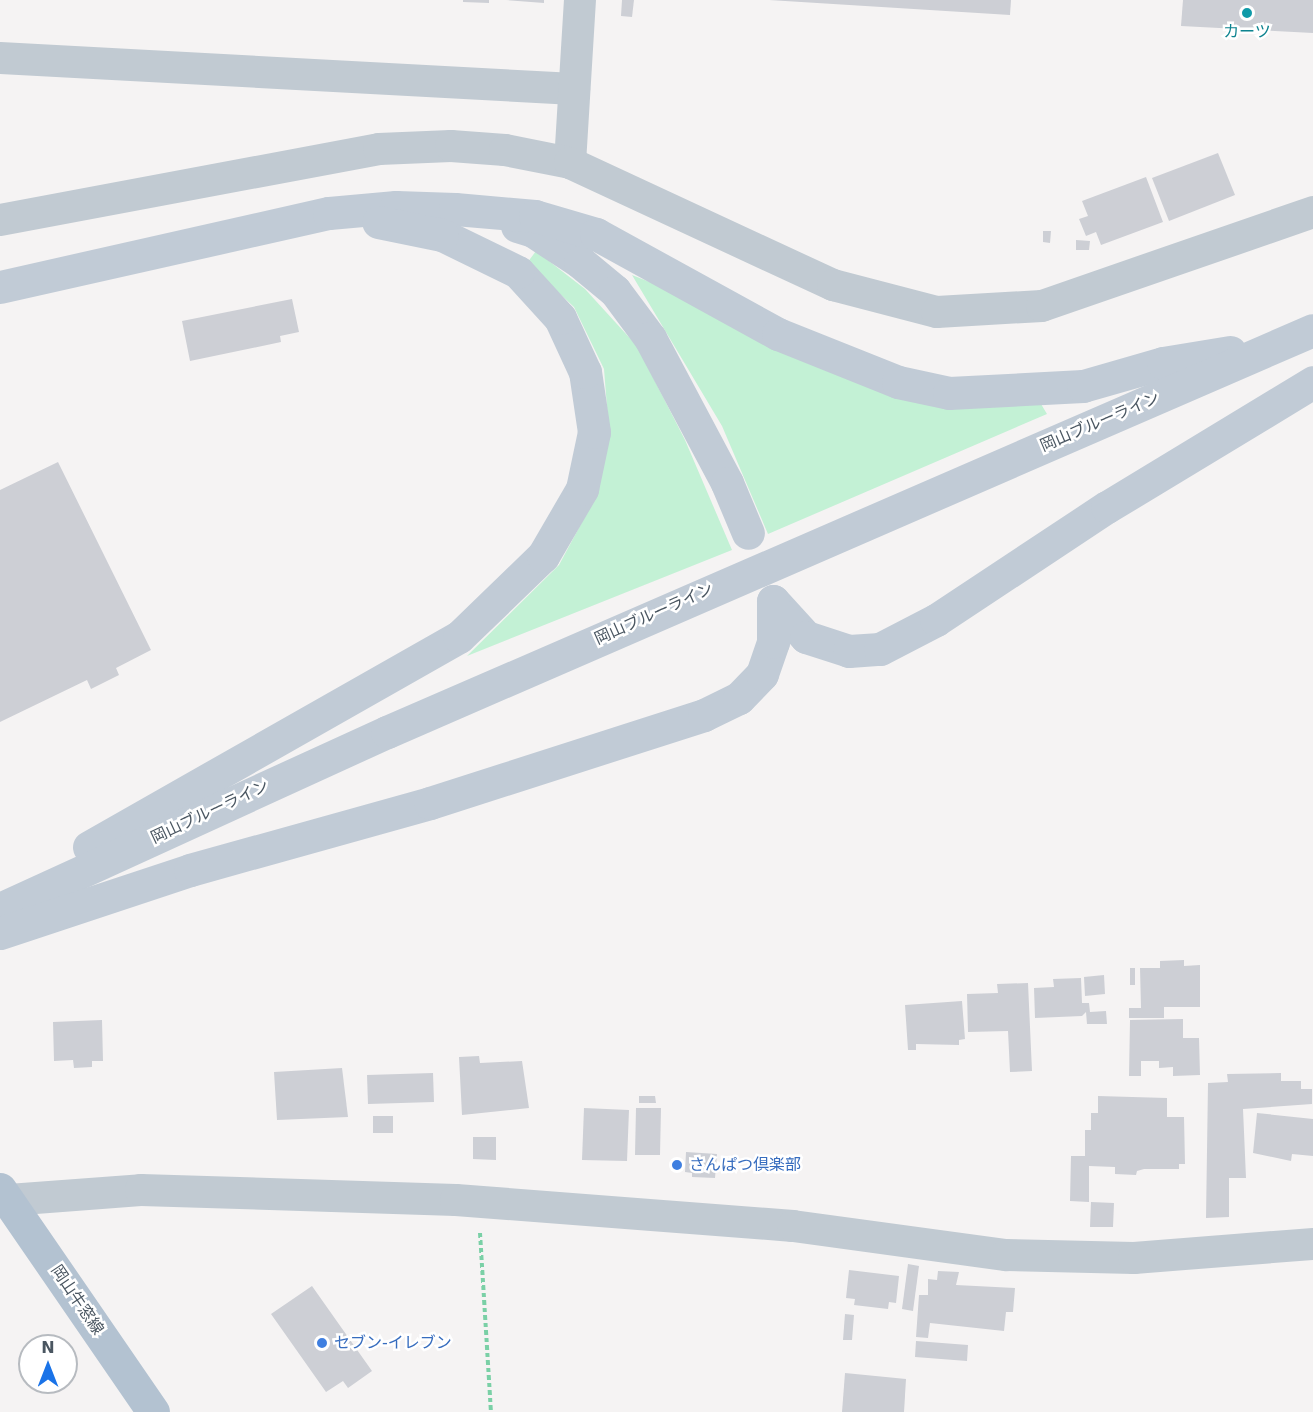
<!DOCTYPE html>
<meta charset="utf-8">
<style>
body{margin:0}
#map{position:relative;width:1313px;height:1412px;overflow:hidden;background:#f5f3f3;font-family:"DejaVu Sans","Noto Sans JP",sans-serif}
div>[style]{position:absolute}
[style*='--x']{left:calc(var(--x)*1px);top:calc(var(--y)*1px);width:calc(var(--w)*1px);rotate:calc(var(--a)*1deg)}
.green>*{inset:0;background:#c3f1d5}
.building>*{inset:0;background:#cdcfd5}
.path>*{height:4px;margin-top:-2px;transform-origin:0;background:repeating-linear-gradient(90deg,#7ad0a6 0 4.5px,transparent 0 7.5px)}
.minor>*{height:32px;margin:-16px;padding:0 16px;transform-origin:16px;border-radius:16px;background:#c1cad2}
.secondary>*{height:33px;margin:-16.5px;padding:0 16.5px;transform-origin:16.5px;border-radius:16.5px;background:#c1cbd6}
.primary>*{height:33px;margin:-16.5px;padding:0 16.5px;transform-origin:16.5px;border-radius:16.5px;background:#b3c2d1}
.dots>*{width:16px;height:16px;translate:-50% -50%;box-sizing:border-box;border:3px solid #fff;border-radius:50%}
span{translate:-50% -50%;white-space:nowrap;text-align:center;line-height:1.15;-webkit-text-stroke:5px #fff;paint-order:stroke}
.culture-label{font-size:16px;color:#0d838f}
.street-label{font-size:16px;color:#4a5661}
.shop-label{font-size:16px;color:#366cbe}
.left{translate:0 -50%;text-align:left}
.north{position:absolute;left:18px;top:1334px;width:60px;height:60px;box-sizing:border-box;background:#fff;border:2px solid #b7bbc0;border-radius:50%;rotate:0deg;font-size:16px;font-weight:700;line-height:24px;text-align:center;color:#4a5661}
.north::after{content:'';display:block;margin:auto;width:21px;height:27px;background:#1a73e8;clip-path:polygon(50% 0,100% 100%,50% 72%,0 100%)}
</style>
<div id="map">
<div class="green">
<div style="clip-path:polygon(536px 251px,585px 289px,637px 346px,685px 440px,732px 550px,467px 656px,559px 565px,596px 496px,609px 433px,604px 369px,574px 307px,527px 263px)"></div>
<div style="clip-path:polygon(632px 275px,675px 292px,770px 344px,1041px 404px,1047px 414px,768px 534px,722px 426px)"></div>
</div>
<div class="building">
<div style="clip-path:polygon(463px 0,489px 0,489px 3px,463px 2px)"></div>
<div style="clip-path:polygon(506px 0,544px 0,544px 3px)"></div>
<div style="clip-path:polygon(622px 0,634px 0,632px 17px,621px 16px)"></div>
<div style="clip-path:polygon(769px 0,1011px 0,1010px 15px)"></div>
<div style="clip-path:polygon(1183px 0,1313px 0,1313px 33px,1181px 26px)"></div>
<div style="clip-path:polygon(1218px 153px,1235px 195px,1169px 221px,1152px 178px)"></div>
<div style="clip-path:polygon(1146px 177px,1163px 222px,1101px 245px,1096px 232px,1086px 236px,1079px 219px,1088px 216px,1082px 201px)"></div>
<div style="clip-path:polygon(1043px 231px,1051px 231px,1050px 243px,1043px 242px)"></div>
<div style="clip-path:polygon(1076px 240px,1090px 241px,1089px 250px,1076px 250px)"></div>
<div style="clip-path:polygon(292px 299px,299px 332px,280px 336px,281px 342px,190px 361px,182px 321px)"></div>
<div style="clip-path:polygon(58px 462px,151px 650px,116px 668px,119px 675px,91px 689px,87px 680px,0 722px,0 490px)"></div>
<div style="clip-path:polygon(1184px 960px,1184px 966px,1200px 965px,1200px 1007px,1164px 1007px,1164px 1018px,1129px 1018px,1129px 1008px,1141px 1008px,1140px 968px,1160px 968px,1160px 961px)"></div>
<div style="clip-path:polygon(1130px 968px,1135px 968px,1135px 985px,1130px 985px)"></div>
<div style="clip-path:polygon(1104px 975px,1105px 994px,1085px 996px,1084px 977px)"></div>
<div style="clip-path:polygon(1081px 978px,1082px 1003px,1089px 1003px,1090px 1012px,1106px 1011px,1107px 1024px,1087px 1024px,1086px 1012px,1082px 1016px,1035px 1018px,1034px 988px,1054px 987px,1053px 979px)"></div>
<div style="clip-path:polygon(1028px 983px,1032px 1071px,1010px 1072px,1008px 1031px,968px 1032px,967px 994px,998px 993px,997px 984px)"></div>
<div style="clip-path:polygon(962px 1001px,965px 1039px,959px 1040px,959px 1045px,916px 1044px,916px 1050px,908px 1050px,905px 1005px)"></div>
<div style="clip-path:polygon(1183px 1019px,1183px 1038px,1199px 1038px,1200px 1075px,1173px 1076px,1173px 1067px,1159px 1068px,1159px 1061px,1141px 1061px,1141px 1076px,1129px 1076px,1130px 1020px)"></div>
<div style="clip-path:polygon(102px 1020px,103px 1061px,92px 1061px,92px 1067px,74px 1068px,73px 1060px,54px 1061px,53px 1022px)"></div>
<div style="clip-path:polygon(479px 1056px,480px 1063px,522px 1061px,529px 1108px,462px 1115px,459px 1057px)"></div>
<div style="clip-path:polygon(342px 1068px,348px 1117px,277px 1120px,274px 1072px)"></div>
<div style="clip-path:polygon(433px 1073px,434px 1102px,368px 1104px,367px 1075px)"></div>
<div style="clip-path:polygon(1281px 1073px,1281px 1081px,1301px 1081px,1301px 1089px,1312px 1089px,1312px 1104px,1243px 1109px,1246px 1178px,1229px 1178px,1229px 1217px,1206px 1218px,1208px 1083px,1228px 1082px,1227px 1074px)"></div>
<div style="clip-path:polygon(639px 1096px,655px 1096px,656px 1103px,639px 1103px)"></div>
<div style="clip-path:polygon(1098px 1096px,1167px 1098px,1167px 1117px,1184px 1117px,1185px 1164px,1179px 1164px,1179px 1169px,1144px 1169px,1137px 1171px,1136px 1175px,1115px 1174px,1115px 1167px,1089px 1166px,1089px 1202px,1070px 1201px,1071px 1156px,1085px 1156px,1085px 1130px,1091px 1130px,1091px 1113px,1098px 1113px)"></div>
<div style="clip-path:polygon(584px 1108px,629px 1110px,627px 1161px,582px 1160px)"></div>
<div style="clip-path:polygon(636px 1108px,661px 1108px,660px 1155px,635px 1155px)"></div>
<div style="clip-path:polygon(1257px 1113px,1313px 1119px,1313px 1156px,1292px 1154px,1291px 1161px,1253px 1153px)"></div>
<div style="clip-path:polygon(373px 1116px,393px 1116px,393px 1133px,373px 1133px)"></div>
<div style="clip-path:polygon(473px 1137px,496px 1137px,496px 1160px,473px 1159px)"></div>
<div style="clip-path:polygon(686px 1152px,717px 1154px,715px 1178px,692px 1177px,692px 1173px,685px 1172px)"></div>
<div style="clip-path:polygon(1091px 1202px,1114px 1203px,1113px 1227px,1090px 1227px)"></div>
<div style="clip-path:polygon(908px 1264px,919px 1266px,913px 1311px,902px 1309px)"></div>
<div style="clip-path:polygon(849px 1270px,899px 1276px,896px 1303px,889px 1302px,888px 1309px,854px 1305px,855px 1299px,846px 1298px)"></div>
<div style="clip-path:polygon(938px 1271px,959px 1272px,956px 1285px,1015px 1288px,1013px 1312px,1006px 1312px,1004px 1331px,930px 1323px,928px 1338px,916px 1337px,919px 1295px,928px 1295px,928px 1279px,937px 1280px)"></div>
<div style="clip-path:polygon(312px 1286px,372px 1371px,348px 1388px,343px 1381px,326px 1392px,271px 1314px)"></div>
<div style="clip-path:polygon(845px 1314px,854px 1315px,852px 1340px,843px 1340px)"></div>
<div style="clip-path:polygon(916px 1341px,968px 1345px,967px 1361px,915px 1357px)"></div>
<div style="clip-path:polygon(845px 1373px,906px 1379px,904px 1412px,842px 1412px)"></div>
</div>
<div class="path">
<div style="--x:480;--y:1233;--w:179;--a:86.5"></div>
</div>
<div class="minor">
<div style="--x:0;--y:58;--w:575;--a:3.09"></div>
<div style="--x:570;--y:163;--w:163;--a:-86.5"></div>
<div style="--x:0;--y:220;--w:386;--a:-10.6"></div>
<div style="--x:379;--y:149;--w:72;--a:-2.4"></div>
<div style="--x:451;--y:146;--w:54;--a:4.2"></div>
<div style="--x:505;--y:150;--w:66;--a:11.3"></div>
<div style="--x:570;--y:163;--w:290;--a:24.9"></div>
<div style="--x:833;--y:285;--w:107;--a:14.6"></div>
<div style="--x:937;--y:312;--w:105;--a:-3.3"></div>
<div style="--x:1042;--y:306;--w:287;--a:-19.1"></div>
<div style="--x:9;--y:1200;--w:132;--a:-4.3"></div>
<div style="--x:141;--y:1190;--w:315;--a:1.8"></div>
<div style="--x:456;--y:1200;--w:338;--a:4.4"></div>
<div style="--x:793;--y:1226;--w:215;--a:7.8"></div>
<div style="--x:1006;--y:1255;--w:128;--a:1.3"></div>
<div style="--x:1134;--y:1258;--w:180;--a:-4.5"></div>
</div>
<div class="secondary">
<div style="--x:517;--y:226;--w:17;--a:17"></div>
<div style="--x:533;--y:231;--w:56;--a:33.4"></div>
<div style="--x:580;--y:262;--w:45;--a:39.6"></div>
<div style="--x:615;--y:291;--w:59;--a:53.3"></div>
<div style="--x:650;--y:338;--w:164;--a:62"></div>
<div style="--x:727;--y:483;--w:54;--a:67.2"></div>
<div style="--x:0;--y:287;--w:337;--a:-12.7"></div>
<div style="--x:329;--y:213;--w:67;--a:-5.1"></div>
<div style="--x:396;--y:207;--w:59;--a:1.9"></div>
<div style="--x:455;--y:209;--w:80;--a:5"></div>
<div style="--x:535;--y:216;--w:64;--a:16.4"></div>
<div style="--x:596;--y:234;--w:208;--a:28.8"></div>
<div style="--x:778;--y:334;--w:129;--a:21.8"></div>
<div style="--x:898;--y:382;--w:52;--a:12.2"></div>
<div style="--x:949;--y:393;--w:134;--a:-3"></div>
<div style="--x:1083;--y:386;--w:83;--a:-16"></div>
<div style="--x:1163;--y:363;--w:68;--a:-9.3"></div>
<div style="--x:773;--y:601;--w:49;--a:47.5"></div>
<div style="--x:806;--y:637;--w:45;--a:18"></div>
<div style="--x:849;--y:651;--w:31;--a:-4"></div>
<div style="--x:880;--y:649;--w:63;--a:-27.4"></div>
<div style="--x:936;--y:620;--w:205;--a:-33.5"></div>
<div style="--x:1107;--y:507;--w:241;--a:-31.2"></div>
<div style="--x:89;--y:847;--w:425;--a:-29.6"></div>
<div style="--x:459;--y:637;--w:117;--a:-44"></div>
<div style="--x:543;--y:556;--w:78;--a:-59.8"></div>
<div style="--x:582;--y:489;--w:58;--a:-78.1"></div>
<div style="--x:594;--y:432;--w:61;--a:-98.5"></div>
<div style="--x:585;--y:372;--w:60;--a:-114.8"></div>
<div style="--x:560;--y:318;--w:62;--a:-132.4"></div>
<div style="--x:518;--y:272;--w:85;--a:-154"></div>
<div style="--x:442;--y:235;--w:65;--a:-168.5"></div>
<div style="--x:0;--y:909;--w:426;--a:-24.6"></div>
<div style="--x:387;--y:732;--w:1009;--a:-23.47"></div>
<div style="--x:0;--y:933;--w:200;--a:-18.3"></div>
<div style="--x:190;--y:870;--w:249;--a:-15.6"></div>
<div style="--x:430;--y:803;--w:288;--a:-17.8"></div>
<div style="--x:704;--y:715;--w:39;--a:-26"></div>
<div style="--x:739;--y:698;--w:33;--a:-46"></div>
<div style="--x:762;--y:674;--w:34;--a:-71"></div>
<div style="--x:773;--y:642;--w:41;--a:-90"></div>
</div>
<div class="primary">
<div style="--x:0;--y:1189;--w:270;--a:55.5"></div>
</div>
<div class="dots">
<div style="left:1247px;top:13px;background:#0f9aa8"></div>
<div style="left:677px;top:1165px;background:#3f7fe0"></div>
<div style="left:322px;top:1343px;background:#3f7fe0"></div>
</div>
<div class="culture-label">
<span style="left:1247px;top:32px">カーツ</span>
</div>
<div class="street-label">
<span style="left:1100px;top:422px;rotate:-23deg">岡山ブルーライン</span>
<span style="left:654px;top:614px;rotate:-24deg">岡山ブルーライン</span>
<span style="left:210px;top:812px;rotate:-25deg">岡山ブルーライン</span>
<span style="left:77px;top:1300px;rotate:56deg">岡山牛窓線</span>
</div>
<div class="shop-label">
<span class="left" style="left:689px;top:1165px">さんぱつ倶楽部</span>
<span class="left" style="left:334px;top:1343px">セブン-イレブン</span>
</div>
<div class="north">N</div>
</div>
